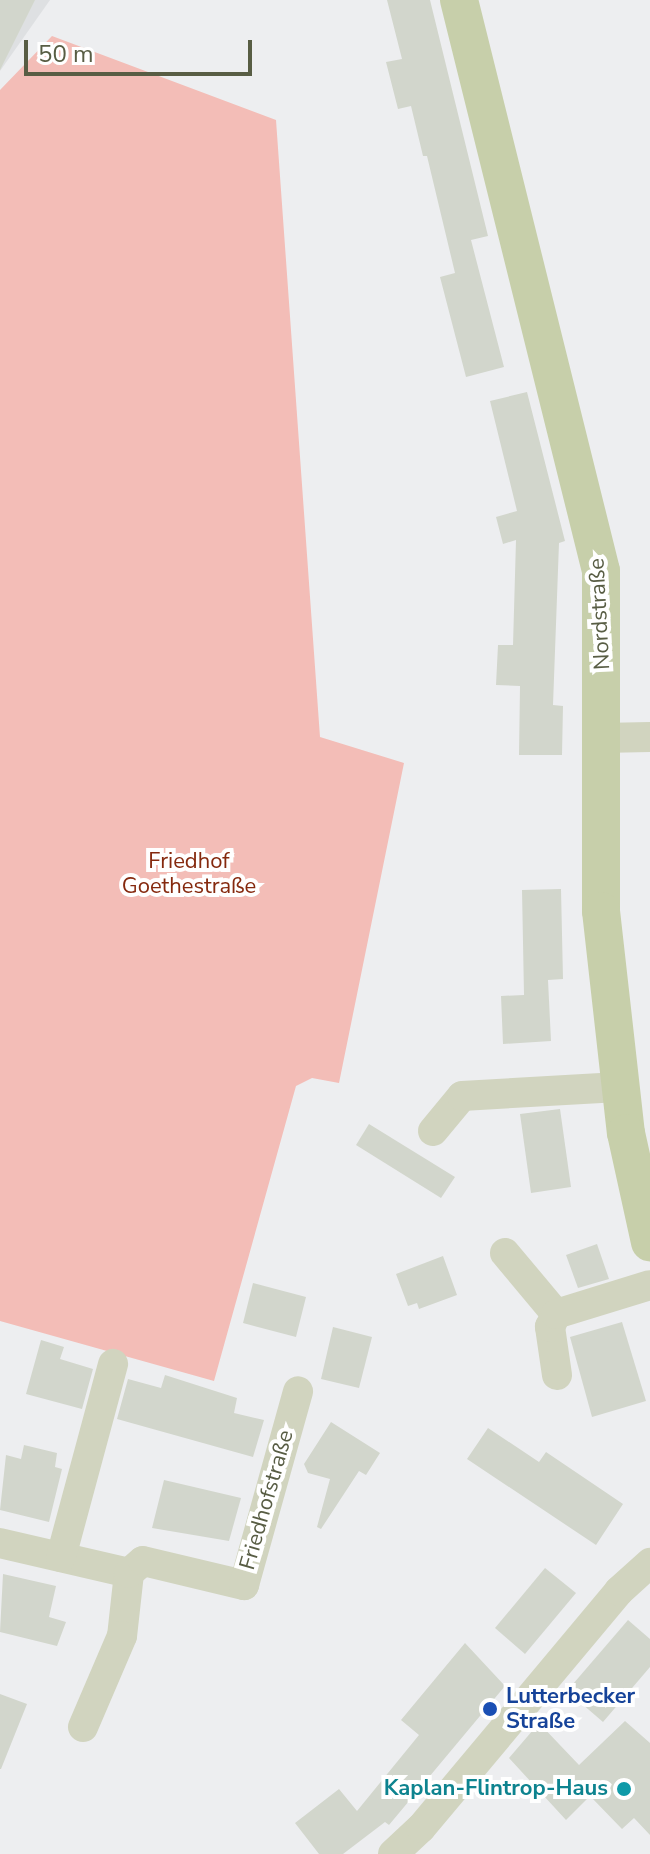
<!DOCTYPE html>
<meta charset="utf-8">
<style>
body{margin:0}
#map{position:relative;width:650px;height:1854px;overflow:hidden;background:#edeef0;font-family:"Nunito Sans",sans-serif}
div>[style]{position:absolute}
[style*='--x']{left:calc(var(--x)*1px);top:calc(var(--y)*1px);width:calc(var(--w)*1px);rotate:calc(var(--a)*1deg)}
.education>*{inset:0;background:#dee0e2}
.green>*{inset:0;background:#f3bdb7}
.building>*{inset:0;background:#d2d6cc}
.minor>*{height:30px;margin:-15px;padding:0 15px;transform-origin:15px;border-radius:15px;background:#d1d4bf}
.major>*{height:38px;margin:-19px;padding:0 19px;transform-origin:19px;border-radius:19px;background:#c7cfaa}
.dots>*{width:22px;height:22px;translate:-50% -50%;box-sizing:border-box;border:4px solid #fff;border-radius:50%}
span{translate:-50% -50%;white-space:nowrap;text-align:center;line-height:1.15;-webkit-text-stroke:8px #fff;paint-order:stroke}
.street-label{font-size:22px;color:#585d44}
.park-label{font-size:22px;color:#85290e}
.transit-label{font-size:22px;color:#164399;font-weight:700}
.left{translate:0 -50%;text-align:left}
.culture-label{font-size:22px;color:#0d838f;font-weight:700}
.right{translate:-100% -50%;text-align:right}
.scale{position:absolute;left:24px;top:40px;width:228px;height:36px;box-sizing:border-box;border:4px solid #585d44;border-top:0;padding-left:10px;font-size:24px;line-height:28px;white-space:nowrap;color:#585d44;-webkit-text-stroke:6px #fff;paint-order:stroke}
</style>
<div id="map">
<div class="education">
<div style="clip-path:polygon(0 0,50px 0,0 71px)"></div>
</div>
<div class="green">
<div style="clip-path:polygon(52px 36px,276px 120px,320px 737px,404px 763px,339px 1083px,312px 1078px,296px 1086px,214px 1381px,0 1321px,0 90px)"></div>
</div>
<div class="building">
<div style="clip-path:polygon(0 0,35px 0,0 70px)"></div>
<div style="clip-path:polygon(387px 0,430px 0,488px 236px,471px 240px,504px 367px,466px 377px,440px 277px,455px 273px,427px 156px,423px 156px,411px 106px,398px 109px,386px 62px,402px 59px)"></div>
<div style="clip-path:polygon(527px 392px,565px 541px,559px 543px,553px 705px,563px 706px,562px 755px,519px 755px,520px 686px,496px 685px,498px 645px,513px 645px,516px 540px,503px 544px,496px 517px,517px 511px,490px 401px)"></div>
<div style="clip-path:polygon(561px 889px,563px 979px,548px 980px,551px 1041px,503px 1044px,501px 996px,524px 995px,522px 890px)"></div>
<div style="clip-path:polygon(560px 1109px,571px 1187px,531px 1193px,520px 1114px)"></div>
<div style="clip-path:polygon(369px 1124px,455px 1177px,441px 1198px,356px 1145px)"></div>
<div style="clip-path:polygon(597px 1244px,609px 1279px,578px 1288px,566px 1255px)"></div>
<div style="clip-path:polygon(443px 1256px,457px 1295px,419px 1309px,417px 1303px,408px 1306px,396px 1274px)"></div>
<div style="clip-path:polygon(253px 1283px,306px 1297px,296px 1337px,243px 1323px)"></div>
<div style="clip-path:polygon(622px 1322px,646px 1401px,592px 1417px,570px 1337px)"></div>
<div style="clip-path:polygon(333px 1327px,372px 1337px,359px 1388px,321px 1379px)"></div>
<div style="clip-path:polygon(41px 1340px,64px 1347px,60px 1359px,93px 1369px,82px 1409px,26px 1394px)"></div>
<div style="clip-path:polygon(165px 1375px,237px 1398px,234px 1413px,264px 1420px,253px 1457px,117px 1419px,128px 1379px,161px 1388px)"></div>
<div style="clip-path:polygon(331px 1422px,380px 1453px,366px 1475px,359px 1471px,321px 1529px,317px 1527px,330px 1479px,308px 1473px,304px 1464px)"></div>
<div style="clip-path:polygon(488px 1428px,539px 1462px,546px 1452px,623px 1504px,596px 1545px,467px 1459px)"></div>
<div style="clip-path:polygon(24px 1445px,57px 1453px,55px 1467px,62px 1469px,49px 1522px,0 1510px,6px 1455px,21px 1459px)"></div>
<div style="clip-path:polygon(164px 1480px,241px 1498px,229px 1541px,152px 1528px)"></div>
<div style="clip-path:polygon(545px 1568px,576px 1593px,525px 1654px,495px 1628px)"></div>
<div style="clip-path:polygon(3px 1574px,56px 1586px,49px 1617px,66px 1622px,57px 1646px,0 1632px)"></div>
<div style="clip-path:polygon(628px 1620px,650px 1639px,650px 1667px,603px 1722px,567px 1691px)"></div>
<div style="clip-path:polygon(465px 1643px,505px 1686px,389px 1825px,385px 1822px,343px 1854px,319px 1854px,295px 1823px,339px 1789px,357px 1811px,419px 1735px,401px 1720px)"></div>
<div style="clip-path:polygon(0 1694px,27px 1704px,1px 1769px,0 1769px)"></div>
<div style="clip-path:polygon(625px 1721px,650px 1743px,650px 1835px,634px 1818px,622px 1829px,590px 1796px,566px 1820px,509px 1758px,539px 1723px,579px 1765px)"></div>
</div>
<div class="minor">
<div style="--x:601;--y:738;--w:49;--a:-1.2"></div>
<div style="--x:433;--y:1131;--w:45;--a:-50.4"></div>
<div style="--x:462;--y:1096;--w:157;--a:-3.3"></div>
<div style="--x:505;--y:1253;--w:80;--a:50.1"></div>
<div style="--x:557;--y:1375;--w:49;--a:-98.3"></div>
<div style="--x:550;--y:1327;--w:14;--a:-65"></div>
<div style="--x:556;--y:1314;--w:98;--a:-17.1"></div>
<div style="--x:0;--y:1543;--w:132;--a:13.1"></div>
<div style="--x:129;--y:1573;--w:63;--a:96.3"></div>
<div style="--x:122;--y:1636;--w:99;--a:113.2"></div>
<div style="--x:61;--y:1557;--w:200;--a:-74.9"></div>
<div style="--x:129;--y:1573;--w:18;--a:-41"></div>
<div style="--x:143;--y:1561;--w:104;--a:13.4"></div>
<div style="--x:244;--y:1585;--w:201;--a:-74.4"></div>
<div style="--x:393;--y:1854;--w:38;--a:-43"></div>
<div style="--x:421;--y:1828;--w:309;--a:-50.1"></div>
<div style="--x:619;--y:1591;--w:42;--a:-42.1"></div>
</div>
<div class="major">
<div style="--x:459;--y:0;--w:588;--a:76.03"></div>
<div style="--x:601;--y:571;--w:340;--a:90"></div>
<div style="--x:601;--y:911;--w:223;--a:83.6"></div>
<div style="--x:626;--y:1133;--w:112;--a:77.6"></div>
</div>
<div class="dots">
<div style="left:490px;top:1709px;background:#1a4fb4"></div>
<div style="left:624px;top:1789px;background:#0f9aa8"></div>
</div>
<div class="street-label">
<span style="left:600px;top:614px;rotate:-93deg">Nordstraße</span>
<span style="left:267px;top:1500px;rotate:-74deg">Friedhofstraße</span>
</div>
<div class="park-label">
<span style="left:189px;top:874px">Friedhof<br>Goethestraße</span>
</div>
<div class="transit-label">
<span class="left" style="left:506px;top:1709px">Lutterbecker<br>Straße</span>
</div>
<div class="culture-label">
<span class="right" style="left:608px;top:1789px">Kaplan-Flintrop-Haus</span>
</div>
<div class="scale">50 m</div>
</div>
